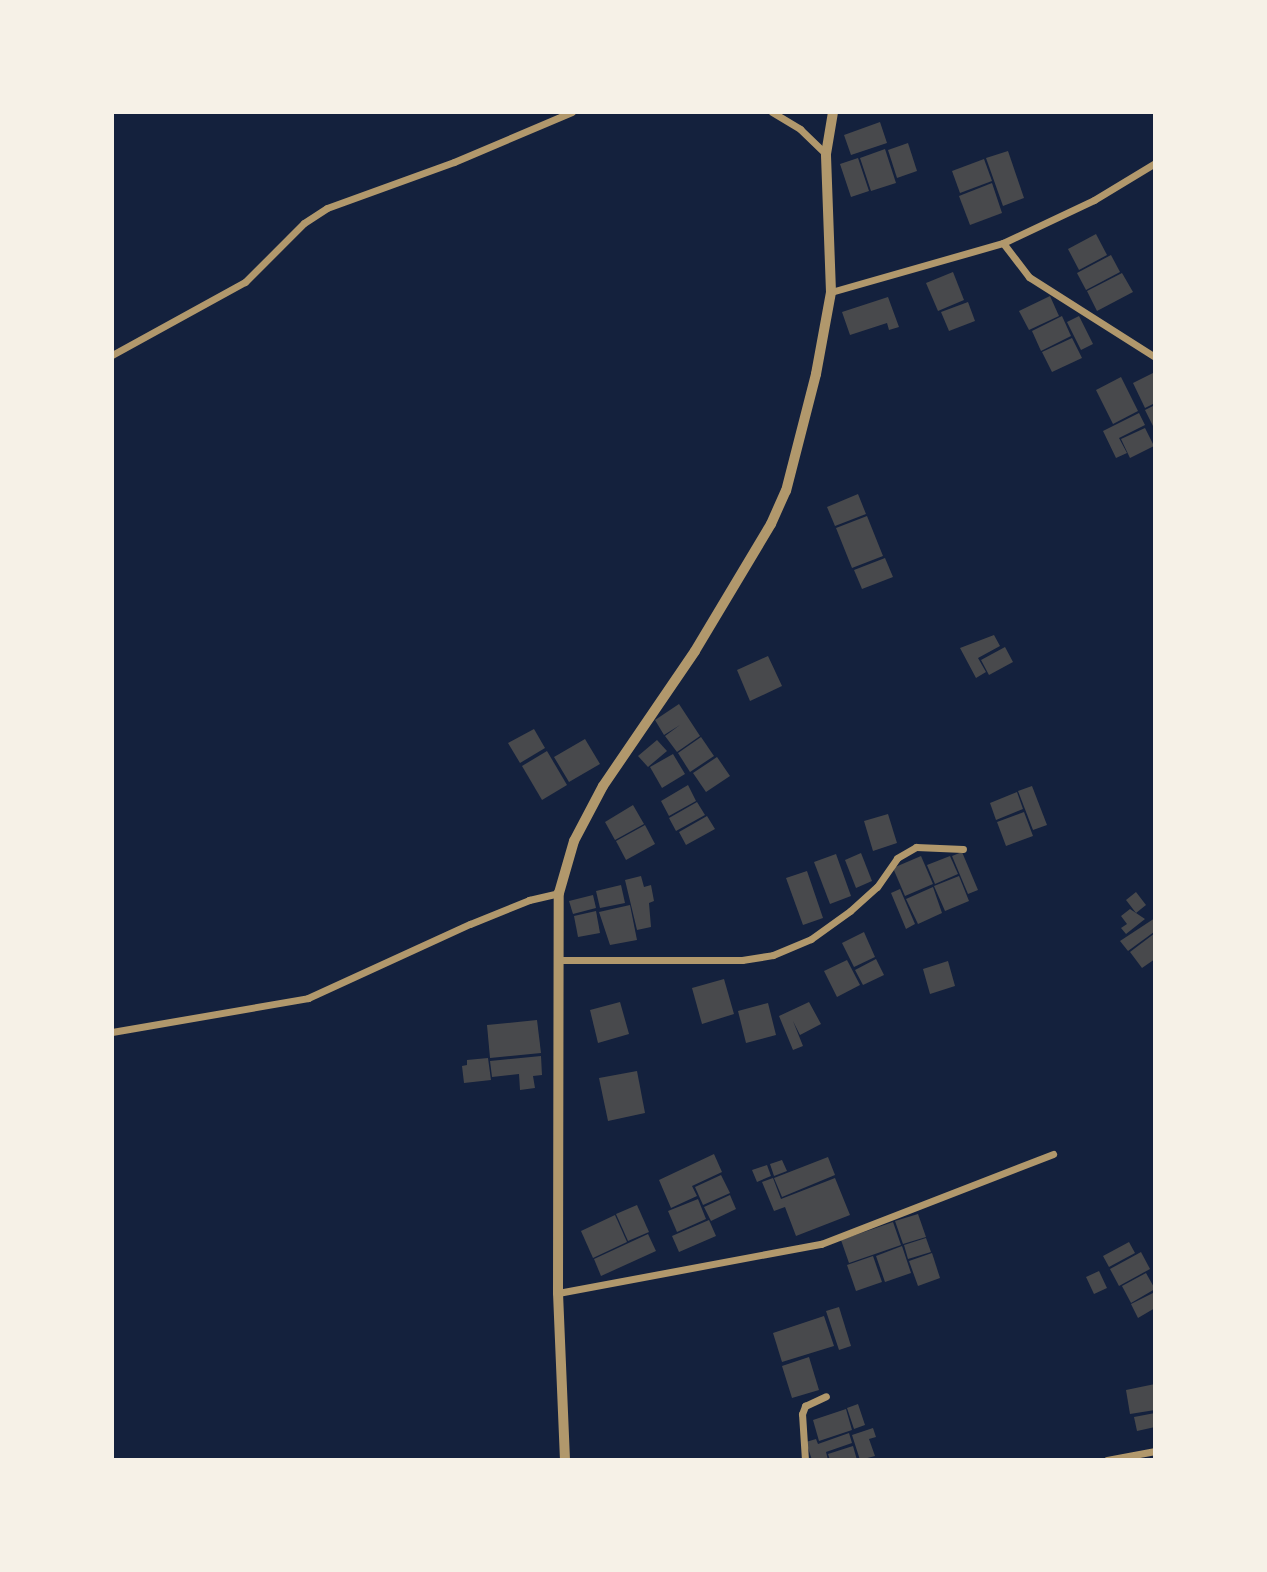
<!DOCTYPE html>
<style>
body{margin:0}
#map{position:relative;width:1267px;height:1572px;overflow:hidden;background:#14213d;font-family:"Archivo Narrow",sans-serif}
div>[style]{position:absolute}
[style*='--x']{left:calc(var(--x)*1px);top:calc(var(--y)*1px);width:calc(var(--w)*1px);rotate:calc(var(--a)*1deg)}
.building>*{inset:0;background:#48494c}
.minor>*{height:7px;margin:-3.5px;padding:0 3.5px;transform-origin:3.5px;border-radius:3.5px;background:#b1986c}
.tertiary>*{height:10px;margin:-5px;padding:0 5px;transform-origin:5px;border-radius:5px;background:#b1986c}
span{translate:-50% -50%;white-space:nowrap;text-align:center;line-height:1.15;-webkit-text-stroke:5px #f6f1e7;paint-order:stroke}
.frame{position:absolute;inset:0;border:114px solid #f6f1e7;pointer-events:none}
</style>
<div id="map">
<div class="building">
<div style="clip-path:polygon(880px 122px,887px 143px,851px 155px,844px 135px)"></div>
<div style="clip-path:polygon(908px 143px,917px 171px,897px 178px,888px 150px)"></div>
<div style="clip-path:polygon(885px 149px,896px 183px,871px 191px,860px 158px)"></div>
<div style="clip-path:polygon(1008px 151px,1024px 198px,1003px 206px,986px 158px)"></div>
<div style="clip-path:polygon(858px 158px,869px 191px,851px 197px,840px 164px)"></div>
<div style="clip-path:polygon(984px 159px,992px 181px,960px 193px,952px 171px)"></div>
<div style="clip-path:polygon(992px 183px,1002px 213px,970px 225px,959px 196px)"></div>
<div style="clip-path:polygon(1096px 234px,1107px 255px,1079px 270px,1068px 249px)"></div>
<div style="clip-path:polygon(1111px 255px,1120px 272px,1086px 290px,1077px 273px)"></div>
<div style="clip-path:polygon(953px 272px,964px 300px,938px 311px,926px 283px)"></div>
<div style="clip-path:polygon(1122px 273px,1133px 292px,1097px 311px,1087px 291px)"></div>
<div style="clip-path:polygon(1050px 296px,1059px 316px,1029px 330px,1019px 311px)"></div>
<div style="clip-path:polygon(888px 297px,899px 327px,889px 330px,887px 323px,850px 335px,842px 312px)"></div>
<div style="clip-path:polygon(968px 302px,975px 321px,949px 331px,941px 312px)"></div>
<div style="clip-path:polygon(1062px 316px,1071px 336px,1041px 351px,1032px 331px)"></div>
<div style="clip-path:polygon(1079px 316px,1093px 344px,1081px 350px,1067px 322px)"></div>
<div style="clip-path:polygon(1072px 338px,1082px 358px,1052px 372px,1042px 352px)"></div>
<div style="clip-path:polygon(1155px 372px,1155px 403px,1145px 408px,1133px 383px)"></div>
<div style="clip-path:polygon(1121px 377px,1138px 411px,1113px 424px,1096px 390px)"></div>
<div style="clip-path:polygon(1155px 405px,1155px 425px,1153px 426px,1145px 410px)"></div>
<div style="clip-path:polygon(1139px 413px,1145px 425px,1119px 438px,1127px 453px,1116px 458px,1103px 431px)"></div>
<div style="clip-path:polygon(1145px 428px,1154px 446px,1130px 458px,1121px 439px)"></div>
<div style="clip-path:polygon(858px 494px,866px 514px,835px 526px,827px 507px)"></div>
<div style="clip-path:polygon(867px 516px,883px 556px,852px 568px,836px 528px)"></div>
<div style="clip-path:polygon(885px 558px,893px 577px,862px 589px,854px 570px)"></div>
<div style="clip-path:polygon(994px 635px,1000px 646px,978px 658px,986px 672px,976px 678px,960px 648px)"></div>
<div style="clip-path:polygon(1005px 647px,1013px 662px,989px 675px,981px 660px)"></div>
<div style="clip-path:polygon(768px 656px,782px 686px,750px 701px,737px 670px)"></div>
<div style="clip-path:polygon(679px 704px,700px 736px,677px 752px,665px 736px,680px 725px,664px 735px,655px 720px)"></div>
<div style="clip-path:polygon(534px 729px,545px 748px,520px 763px,508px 743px)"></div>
<div style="clip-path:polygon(701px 737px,714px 756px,690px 772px,678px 753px)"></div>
<div style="clip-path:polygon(585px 739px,600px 764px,569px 782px,554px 757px)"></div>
<div style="clip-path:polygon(657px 740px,667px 751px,648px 767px,638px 756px)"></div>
<div style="clip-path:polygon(547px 751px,567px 785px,542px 800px,522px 766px)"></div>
<div style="clip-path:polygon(673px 754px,685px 774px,662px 788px,650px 767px)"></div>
<div style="clip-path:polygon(717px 757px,730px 776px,706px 792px,693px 773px)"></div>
<div style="clip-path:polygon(688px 785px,696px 801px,669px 816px,661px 801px)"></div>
<div style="clip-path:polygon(1032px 786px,1047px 825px,1033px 830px,1018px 791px)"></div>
<div style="clip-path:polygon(1017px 792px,1023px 809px,996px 820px,990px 803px)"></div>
<div style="clip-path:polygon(697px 802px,705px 815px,676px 831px,669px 818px)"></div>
<div style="clip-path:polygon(633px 805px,644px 824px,615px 840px,605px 822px)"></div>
<div style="clip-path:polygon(1024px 812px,1033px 836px,1006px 846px,997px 822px)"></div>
<div style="clip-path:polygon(888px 814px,897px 843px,873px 851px,864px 821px)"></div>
<div style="clip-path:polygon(707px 816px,715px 829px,686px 845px,679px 832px)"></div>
<div style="clip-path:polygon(645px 825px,655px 844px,626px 860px,616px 841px)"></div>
<div style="clip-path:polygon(962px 852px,978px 890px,968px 894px,952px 856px)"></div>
<div style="clip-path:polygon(861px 853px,872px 881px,856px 888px,845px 860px)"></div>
<div style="clip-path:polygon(836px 854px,851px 896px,830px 904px,814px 862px)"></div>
<div style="clip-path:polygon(921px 856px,933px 884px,905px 896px,893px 868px)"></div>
<div style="clip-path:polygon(950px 856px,958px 874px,935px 884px,927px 865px)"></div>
<div style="clip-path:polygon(807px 871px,823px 918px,803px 925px,786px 878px)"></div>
<div style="clip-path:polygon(641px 876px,644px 887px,651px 885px,654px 901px,649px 903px,651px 927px,637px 930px,625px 880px)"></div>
<div style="clip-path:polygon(959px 876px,969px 901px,945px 911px,934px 886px)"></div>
<div style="clip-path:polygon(621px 885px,625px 903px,600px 908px,596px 891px)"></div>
<div style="clip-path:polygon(933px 887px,942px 913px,918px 924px,906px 899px)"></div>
<div style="clip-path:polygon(900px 889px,915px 924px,906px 929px,891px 893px)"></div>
<div style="clip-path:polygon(1136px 892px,1146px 905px,1136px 913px,1126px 900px)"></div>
<div style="clip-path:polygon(593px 895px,596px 908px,573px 914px,569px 901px)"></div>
<div style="clip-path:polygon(630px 905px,637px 940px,610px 945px,599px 912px)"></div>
<div style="clip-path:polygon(1130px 909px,1145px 919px,1126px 934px,1121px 928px,1127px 924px,1121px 916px)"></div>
<div style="clip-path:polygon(596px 911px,600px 933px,578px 937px,574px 916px)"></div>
<div style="clip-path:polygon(1155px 918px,1154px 932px,1128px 951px,1120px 941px)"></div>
<div style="clip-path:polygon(864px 932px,875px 957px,854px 967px,842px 943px)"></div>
<div style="clip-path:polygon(1155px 933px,1155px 959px,1142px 968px,1130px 952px)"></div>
<div style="clip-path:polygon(876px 959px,884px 975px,863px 985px,855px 970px)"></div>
<div style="clip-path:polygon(847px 960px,860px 985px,837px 997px,824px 971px)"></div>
<div style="clip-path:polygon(948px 961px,955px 986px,930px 994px,923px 969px)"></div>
<div style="clip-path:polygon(724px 979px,734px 1014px,702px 1024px,692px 988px)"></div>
<div style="clip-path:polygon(620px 1002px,629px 1034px,598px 1043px,590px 1010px)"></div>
<div style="clip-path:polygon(809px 1002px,821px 1024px,800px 1035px,793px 1021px,803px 1046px,793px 1050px,779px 1016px)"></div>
<div style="clip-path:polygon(768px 1003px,776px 1035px,746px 1043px,738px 1011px)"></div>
<div style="clip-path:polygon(537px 1020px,541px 1053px,490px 1058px,487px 1025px)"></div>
<div style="clip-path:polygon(541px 1056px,542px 1075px,533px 1076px,535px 1088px,520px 1090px,519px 1074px,492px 1077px,490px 1061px)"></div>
<div style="clip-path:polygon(488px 1058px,491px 1080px,464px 1083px,462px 1066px,467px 1065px,467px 1060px)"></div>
<div style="clip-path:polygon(637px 1071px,645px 1113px,608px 1121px,599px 1078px)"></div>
<div style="clip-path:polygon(714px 1154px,722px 1172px,692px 1186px,697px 1196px,671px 1208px,659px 1180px)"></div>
<div style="clip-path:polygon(828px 1157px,835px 1175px,782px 1197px,774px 1178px)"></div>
<div style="clip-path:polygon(782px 1160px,787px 1171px,774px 1176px,770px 1164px)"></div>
<div style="clip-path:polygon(767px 1165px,771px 1176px,757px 1182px,752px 1170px)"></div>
<div style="clip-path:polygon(721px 1175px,730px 1193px,703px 1205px,695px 1187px)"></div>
<div style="clip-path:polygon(773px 1178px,781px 1199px,835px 1178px,850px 1215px,796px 1236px,785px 1207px,774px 1211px,762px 1182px)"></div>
<div style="clip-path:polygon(730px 1195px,736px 1209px,711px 1221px,704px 1207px)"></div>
<div style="clip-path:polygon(698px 1199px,706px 1219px,677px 1232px,668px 1211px)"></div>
<div style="clip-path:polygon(637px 1205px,649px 1232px,628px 1241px,616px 1214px)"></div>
<div style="clip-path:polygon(918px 1214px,926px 1237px,903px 1244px,895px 1221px)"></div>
<div style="clip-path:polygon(615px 1215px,627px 1242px,593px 1258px,581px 1231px)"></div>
<div style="clip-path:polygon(709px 1220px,716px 1236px,679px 1252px,672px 1236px)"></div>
<div style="clip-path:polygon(893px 1222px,901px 1245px,849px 1263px,841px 1240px)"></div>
<div style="clip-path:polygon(648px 1234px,656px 1251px,601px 1276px,594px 1259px)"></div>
<div style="clip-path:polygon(926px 1238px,931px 1252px,908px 1259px,904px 1245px)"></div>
<div style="clip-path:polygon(1129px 1242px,1135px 1253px,1109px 1267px,1103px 1256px)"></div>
<div style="clip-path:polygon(902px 1246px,911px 1273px,885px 1282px,876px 1256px)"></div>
<div style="clip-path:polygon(1141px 1252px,1150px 1269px,1119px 1286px,1110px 1269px)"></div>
<div style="clip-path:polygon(932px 1253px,940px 1278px,918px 1286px,909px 1261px)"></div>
<div style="clip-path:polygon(873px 1256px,882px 1282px,856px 1291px,847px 1265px)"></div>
<div style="clip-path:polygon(1099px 1271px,1107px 1288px,1094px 1294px,1086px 1277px)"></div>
<div style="clip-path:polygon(1146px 1273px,1155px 1289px,1131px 1303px,1122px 1286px)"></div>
<div style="clip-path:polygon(1155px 1292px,1155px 1308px,1138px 1318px,1131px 1304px)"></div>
<div style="clip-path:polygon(839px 1307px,851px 1346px,839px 1350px,826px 1311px)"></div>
<div style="clip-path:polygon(824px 1316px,834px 1346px,782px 1362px,773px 1333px)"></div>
<div style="clip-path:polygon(809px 1357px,819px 1390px,792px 1398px,782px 1366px)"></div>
<div style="clip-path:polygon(1155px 1384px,1155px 1410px,1130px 1414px,1126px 1390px)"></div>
<div style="clip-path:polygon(858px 1404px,865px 1425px,854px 1429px,847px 1408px)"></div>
<div style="clip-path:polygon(846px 1409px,852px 1430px,819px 1441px,813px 1420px)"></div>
<div style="clip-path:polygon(1155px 1413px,1155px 1427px,1137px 1431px,1134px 1417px)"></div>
<div style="clip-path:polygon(873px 1428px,876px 1437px,869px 1439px,875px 1456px,860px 1460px,852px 1435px)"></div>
<div style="clip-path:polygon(849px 1433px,852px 1443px,826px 1452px,828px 1460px,812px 1460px,806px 1442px,816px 1439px,818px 1444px)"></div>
<div style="clip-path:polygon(853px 1446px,857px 1460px,830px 1460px,828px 1454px)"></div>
</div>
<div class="minor">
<div style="--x:772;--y:112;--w:33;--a:31"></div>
<div style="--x:800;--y:129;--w:36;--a:44"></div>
<div style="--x:1003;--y:243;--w:43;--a:52.6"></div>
<div style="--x:1029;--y:277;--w:149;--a:32.4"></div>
<div style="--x:831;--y:292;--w:179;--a:-15.9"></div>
<div style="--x:1003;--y:243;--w:101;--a:-25.3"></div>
<div style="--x:1094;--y:200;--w:71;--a:-31.2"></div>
<div style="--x:112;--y:355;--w:152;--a:-28.8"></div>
<div style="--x:245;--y:282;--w:83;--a:-45"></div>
<div style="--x:304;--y:223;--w:27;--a:-33"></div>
<div style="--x:327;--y:208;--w:135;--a:-19.9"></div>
<div style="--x:454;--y:162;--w:128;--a:-23"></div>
<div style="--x:559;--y:960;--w:183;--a:0"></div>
<div style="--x:742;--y:960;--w:31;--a:-9"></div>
<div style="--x:773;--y:955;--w:41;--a:-22.8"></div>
<div style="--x:811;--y:939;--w:48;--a:-35.7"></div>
<div style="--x:850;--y:911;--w:36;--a:-42"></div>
<div style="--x:877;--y:887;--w:35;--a:-55"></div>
<div style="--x:897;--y:858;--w:22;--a:-30"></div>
<div style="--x:916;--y:847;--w:47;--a:2.4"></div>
<div style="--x:112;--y:1032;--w:199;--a:-9.8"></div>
<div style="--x:308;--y:998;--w:178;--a:-24.6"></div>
<div style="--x:470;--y:924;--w:64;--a:-22.1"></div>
<div style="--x:529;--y:900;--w:31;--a:-13"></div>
<div style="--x:558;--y:1293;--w:268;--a:-10.6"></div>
<div style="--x:821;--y:1244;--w:249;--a:-21.2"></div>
<div style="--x:805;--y:1460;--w:46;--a:-93.7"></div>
<div style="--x:802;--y:1414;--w:9;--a:-69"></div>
<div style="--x:805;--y:1406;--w:23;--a:-25"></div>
<div style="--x:1107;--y:1460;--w:49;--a:-10.6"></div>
</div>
<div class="tertiary">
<div style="--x:565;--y:1460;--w:167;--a:-92.4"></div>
<div style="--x:558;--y:1293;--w:400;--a:-89.9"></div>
<div style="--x:559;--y:893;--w:54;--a:-73.9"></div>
<div style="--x:574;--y:841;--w:62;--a:-62.2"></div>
<div style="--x:603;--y:786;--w:163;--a:-55.7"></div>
<div style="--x:695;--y:651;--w:148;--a:-59.1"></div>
<div style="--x:771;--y:524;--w:36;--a:-66"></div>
<div style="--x:786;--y:491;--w:121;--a:-75.6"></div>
<div style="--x:816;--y:374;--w:83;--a:-79.6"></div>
<div style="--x:831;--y:292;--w:138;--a:-92.1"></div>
<div style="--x:826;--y:154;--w:43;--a:-80.5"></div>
</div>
<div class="frame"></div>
</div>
